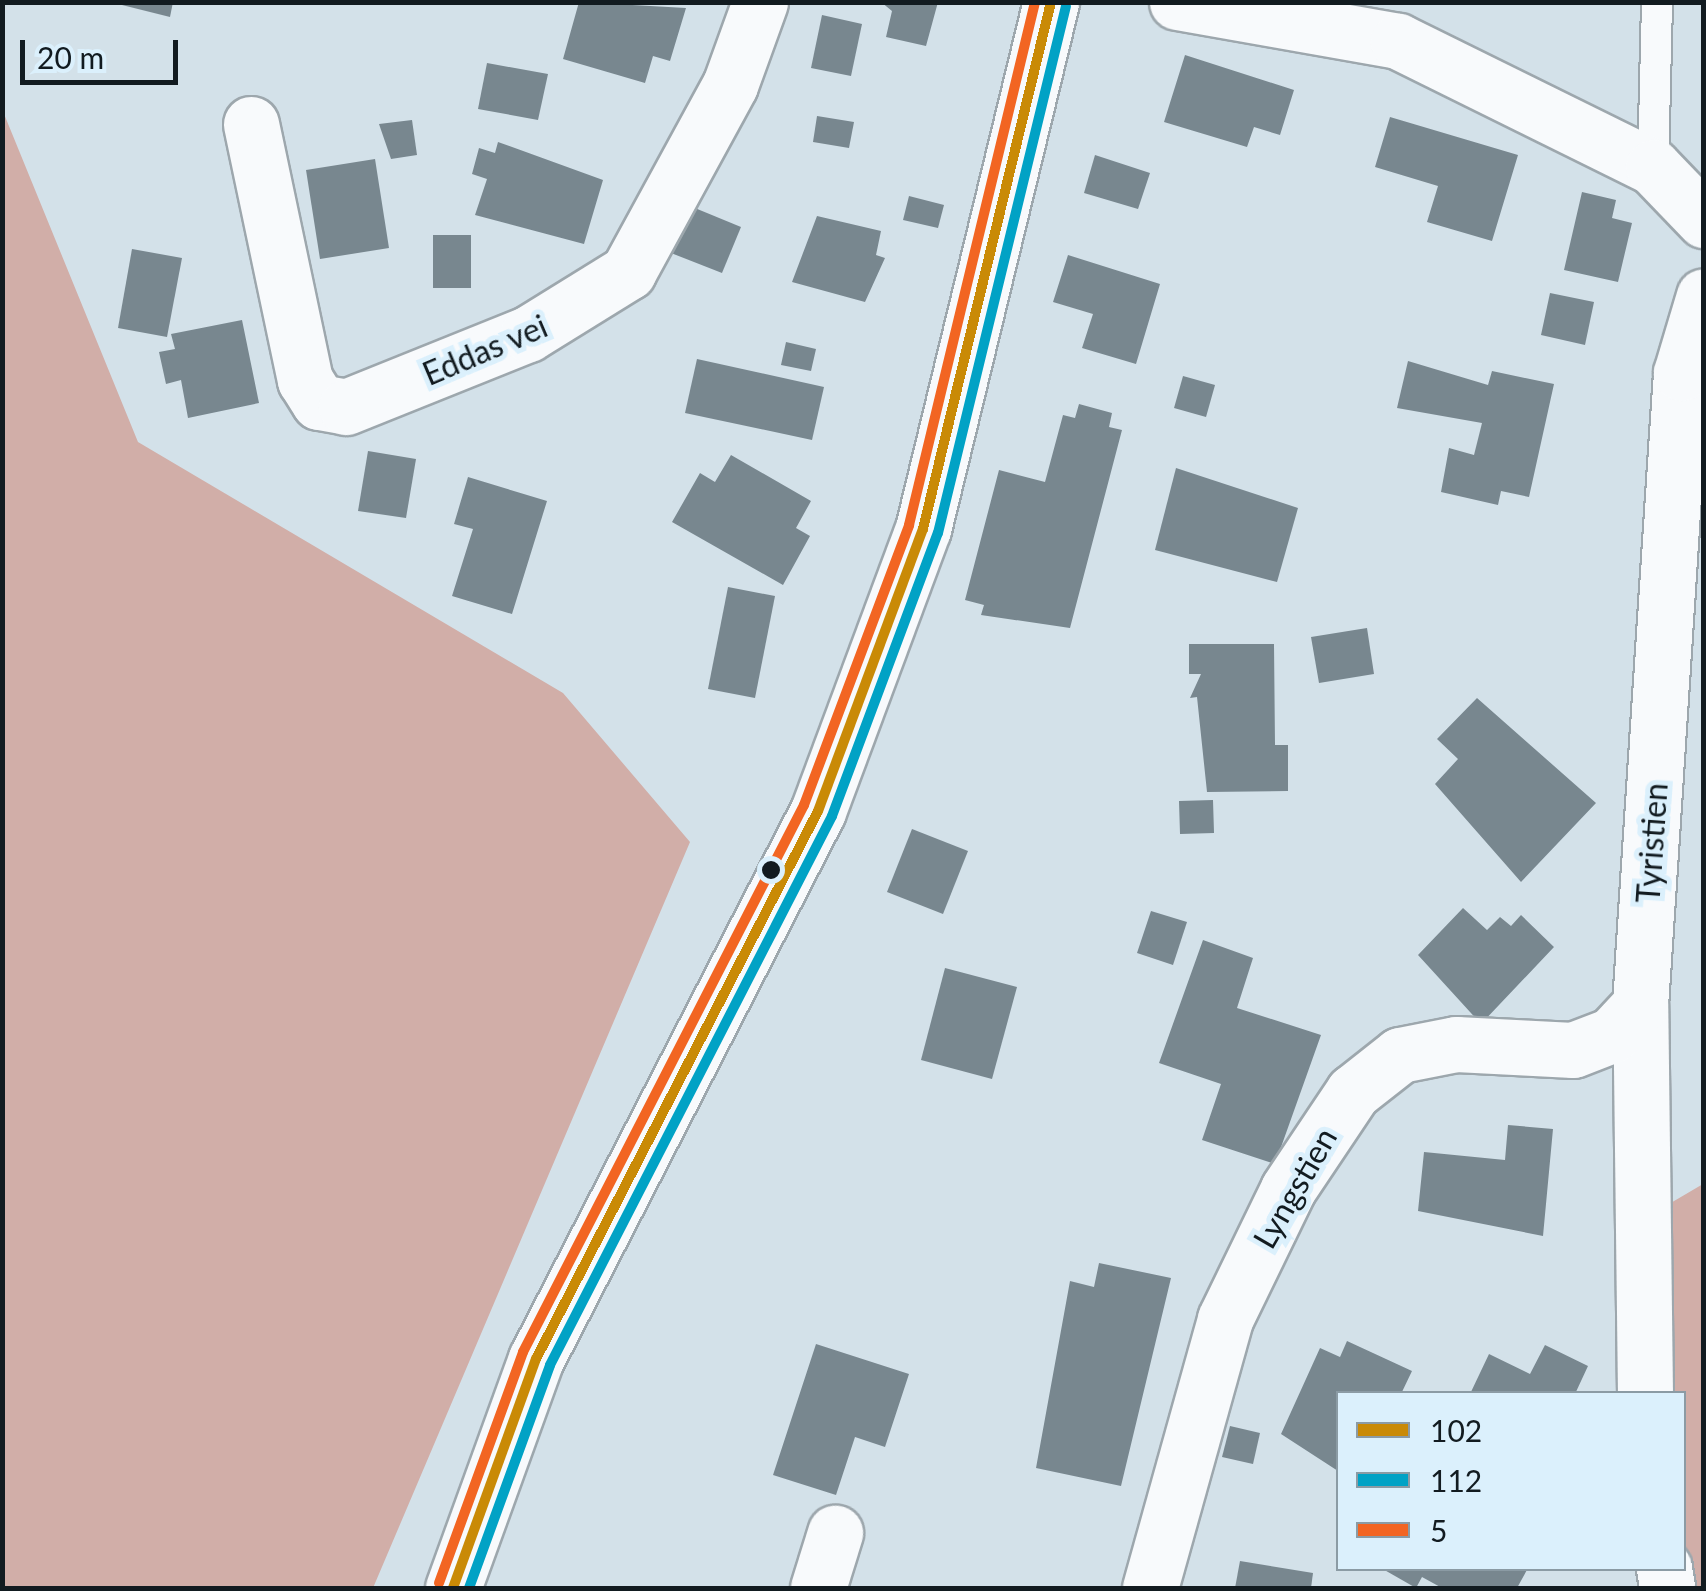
<!DOCTYPE html>
<style>
body{margin:0}
#map{position:relative;width:1706px;height:1591px;overflow:hidden;background:#d3e1e9;font-family:Lato,sans-serif}
div>[style]{position:absolute}
[style*='--x']{left:calc(var(--x)*1px);top:calc(var(--y)*1px);width:calc(var(--w)*1px);rotate:calc(var(--a)*1deg)}
.forest>*{inset:0;background:#d1aea8}
.building>*{inset:0;background:#78878f}
.roads{filter:drop-shadow(2px 0 #9da7ad) drop-shadow(-2px 0 #9da7ad) drop-shadow(0 2px #9da7ad) drop-shadow(0 -2px #9da7ad)}
.service>*{height:30px;margin:-15px;padding:0 15px;transform-origin:15px;border-radius:15px;background:#f8fafc}
.minor>*{height:55px;margin:-27.5px;padding:0 27.5px;transform-origin:27.5px;border-radius:27.5px;background:#f8fafc}
.tertiary>*{height:55px;margin:-27.5px;padding:0 27.5px;transform-origin:27.5px;border-radius:27.5px;background:#f8fafc}
.bus-1>*{height:10px;margin:-5px;padding:0 5px;transform-origin:5px;border-radius:5px;background:#c98a06}
.bus-2>*{height:10px;margin:-5px;padding:0 5px;transform-origin:5px;border-radius:5px;background:#01a2c5}
.bus-3>*{height:10px;margin:-5px;padding:0 5px;transform-origin:5px;border-radius:5px;background:#f26522}
.dots>*{width:28px;height:28px;translate:-50% -50%;box-sizing:border-box;border:5px solid #dbf0fc;border-radius:50%}
span{translate:-50% -50%;white-space:nowrap;text-align:center;line-height:1.15;-webkit-text-stroke:10px #dbf0fc;paint-order:stroke}
.street-label{font-size:32px;color:#121b20}
.frame{position:absolute;inset:0;border:5px solid #121b20;pointer-events:none}
.legend{position:absolute;left:1336px;top:1391px;width:350px;height:180px;box-sizing:border-box;background:#dbf0fc;border:2px solid #8b9ba4;margin:0;padding:12px 18px;list-style:none;font-size:30px;color:#121b20}
.legend li{display:flex;align-items:center;gap:20px;height:50px}
.legend b{width:50px;border:2px solid #8b9ba4}
.scale{position:absolute;left:20px;top:40px;width:158px;height:45px;box-sizing:border-box;border:5px solid #121b20;border-top:0;padding-left:12px;font-size:30px;line-height:35px;white-space:nowrap;color:#121b20;-webkit-text-stroke:8px #dbf0fc;paint-order:stroke}
</style>
<div id="map">
<div class="forest">
<div style="clip-path:polygon(2px 109px,138px 442px,563px 693px,690px 842px,373px 1588px,3px 1588px)"></div>
<div style="clip-path:polygon(1703px 1184px,1703px 1588px,1677px 1588px,1684px 1394px,1664px 1394px,1669px 1204px)"></div>
</div>
<div class="building">
<div style="clip-path:polygon(110px 2px,173px 2px,170px 17px)"></div>
<div style="clip-path:polygon(579px 2px,686px 8px,670px 61px,653px 56px,645px 83px,563px 59px)"></div>
<div style="clip-path:polygon(881px 2px,938px 2px,926px 46px,886px 37px,892px 11px)"></div>
<div style="clip-path:polygon(822px 15px,862px 24px,851px 76px,811px 68px)"></div>
<div style="clip-path:polygon(1185px 55px,1294px 90px,1280px 135px,1254px 127px,1247px 147px,1164px 122px)"></div>
<div style="clip-path:polygon(487px 63px,548px 74px,538px 120px,478px 109px)"></div>
<div style="clip-path:polygon(817px 116px,854px 122px,849px 148px,813px 142px)"></div>
<div style="clip-path:polygon(1390px 117px,1518px 155px,1492px 241px,1427px 222px,1438px 186px,1375px 167px)"></div>
<div style="clip-path:polygon(412px 120px,417px 155px,391px 159px,379px 124px)"></div>
<div style="clip-path:polygon(498px 142px,603px 180px,584px 244px,475px 215px,487px 179px,472px 174px,479px 148px,495px 153px)"></div>
<div style="clip-path:polygon(1095px 155px,1150px 173px,1138px 209px,1084px 193px)"></div>
<div style="clip-path:polygon(375px 159px,389px 248px,320px 259px,306px 170px)"></div>
<div style="clip-path:polygon(1582px 192px,1616px 200px,1612px 218px,1632px 223px,1618px 282px,1564px 270px)"></div>
<div style="clip-path:polygon(909px 196px,944px 205px,938px 228px,903px 220px)"></div>
<div style="clip-path:polygon(690px 206px,741px 227px,722px 273px,671px 253px)"></div>
<div style="clip-path:polygon(817px 216px,881px 231px,876px 255px,885px 258px,865px 302px,792px 282px)"></div>
<div style="clip-path:polygon(433px 235px,471px 235px,471px 288px,433px 288px)"></div>
<div style="clip-path:polygon(132px 249px,182px 258px,167px 337px,118px 328px)"></div>
<div style="clip-path:polygon(1068px 255px,1160px 284px,1136px 364px,1082px 348px,1093px 314px,1053px 302px)"></div>
<div style="clip-path:polygon(1550px 293px,1594px 302px,1585px 345px,1541px 335px)"></div>
<div style="clip-path:polygon(242px 320px,259px 403px,188px 418px,181px 380px,166px 384px,159px 352px,175px 349px,171px 334px)"></div>
<div style="clip-path:polygon(786px 342px,816px 349px,811px 371px,781px 365px)"></div>
<div style="clip-path:polygon(697px 359px,824px 387px,812px 440px,685px 413px)"></div>
<div style="clip-path:polygon(1408px 361px,1488px 385px,1492px 371px,1554px 384px,1529px 497px,1501px 491px,1498px 505px,1441px 492px,1449px 448px,1474px 455px,1482px 423px,1397px 408px)"></div>
<div style="clip-path:polygon(1183px 376px,1215px 385px,1206px 417px,1174px 408px)"></div>
<div style="clip-path:polygon(1079px 404px,1112px 413px,1109px 427px,1122px 430px,1070px 628px,981px 615px,984px 605px,965px 600px,999px 470px,1045px 482px,1063px 415px,1075px 418px)"></div>
<div style="clip-path:polygon(368px 451px,416px 459px,406px 518px,358px 511px)"></div>
<div style="clip-path:polygon(731px 455px,811px 501px,796px 528px,810px 536px,783px 585px,672px 522px,700px 473px,715px 482px)"></div>
<div style="clip-path:polygon(1176px 468px,1298px 508px,1277px 582px,1155px 550px)"></div>
<div style="clip-path:polygon(468px 477px,547px 501px,512px 614px,452px 596px,473px 529px,454px 524px)"></div>
<div style="clip-path:polygon(728px 587px,775px 596px,755px 698px,708px 689px)"></div>
<div style="clip-path:polygon(1367px 628px,1374px 674px,1319px 683px,1311px 637px)"></div>
<div style="clip-path:polygon(1189px 644px,1274px 644px,1275px 745px,1288px 745px,1288px 791px,1207px 792px,1197px 697px,1190px 698px,1201px 674px,1189px 674px)"></div>
<div style="clip-path:polygon(1477px 698px,1596px 803px,1521px 882px,1435px 784px,1458px 759px,1437px 739px)"></div>
<div style="clip-path:polygon(1213px 800px,1214px 833px,1180px 834px,1179px 801px)"></div>
<div style="clip-path:polygon(912px 829px,968px 851px,943px 914px,887px 892px)"></div>
<div style="clip-path:polygon(1463px 908px,1487px 930px,1500px 917px,1511px 926px,1521px 915px,1554px 947px,1481px 1024px,1418px 955px)"></div>
<div style="clip-path:polygon(1151px 911px,1187px 922px,1173px 965px,1137px 953px)"></div>
<div style="clip-path:polygon(1203px 940px,1253px 958px,1237px 1008px,1321px 1035px,1275px 1164px,1202px 1140px,1221px 1084px,1159px 1063px)"></div>
<div style="clip-path:polygon(945px 968px,1017px 987px,992px 1079px,921px 1060px)"></div>
<div style="clip-path:polygon(1508px 1125px,1553px 1129px,1543px 1236px,1418px 1211px,1424px 1152px,1505px 1160px)"></div>
<div style="clip-path:polygon(1099px 1263px,1171px 1278px,1121px 1486px,1036px 1468px,1070px 1281px,1094px 1287px)"></div>
<div style="clip-path:polygon(1347px 1341px,1412px 1371px,1401px 1394px,1338px 1394px,1338px 1471px,1281px 1434px,1320px 1348px,1340px 1357px)"></div>
<div style="clip-path:polygon(816px 1344px,909px 1374px,885px 1447px,855px 1437px,836px 1495px,773px 1475px)"></div>
<div style="clip-path:polygon(1545px 1345px,1588px 1366px,1575px 1394px,1470px 1394px,1489px 1354px,1530px 1374px)"></div>
<div style="clip-path:polygon(1230px 1426px,1260px 1433px,1253px 1464px,1222px 1457px)"></div>
<div style="clip-path:polygon(1240px 1561px,1313px 1573px,1311px 1588px,1235px 1588px)"></div>
<div style="clip-path:polygon(1381px 1568px,1528px 1568px,1517px 1588px,1442px 1588px,1422px 1577px,1416px 1588px)"></div>
</div>
<div class="roads">
<div class="service">
<div style="--x:1653;--y:167;--w:165;--a:-88.6"></div>
</div>
<div class="minor">
<div style="--x:1177;--y:2;--w:224;--a:10"></div>
<div style="--x:1398;--y:41;--w:284;--a:26.3"></div>
<div style="--x:1653;--y:167;--w:74;--a:46.1"></div>
<div style="--x:251;--y:124;--w:262;--a:78.1"></div>
<div style="--x:305;--y:380;--w:26;--a:58"></div>
<div style="--x:319;--y:402;--w:27;--a:10"></div>
<div style="--x:346;--y:407;--w:196;--a:-21.9"></div>
<div style="--x:528;--y:334;--w:118;--a:-31.8"></div>
<div style="--x:628;--y:272;--w:213;--a:-61.4"></div>
<div style="--x:730;--y:85;--w:88;--a:-70.1"></div>
<div style="--x:1645;--y:1394;--w:389;--a:-90.7"></div>
<div style="--x:1640;--y:1005;--w:633;--a:-86.29"></div>
<div style="--x:1681;--y:373;--w:80;--a:-73.4"></div>
<div style="--x:1664;--y:1568;--w:20;--a:81"></div>
<div style="--x:818;--y:1588;--w:58;--a:-72.8"></div>
<div style="--x:1150;--y:1588;--w:279;--a:-74.4"></div>
<div style="--x:1225;--y:1319;--w:144;--a:-64.1"></div>
<div style="--x:1288;--y:1189;--w:117;--a:-56.2"></div>
<div style="--x:1353;--y:1092;--w:60;--a:-38.2"></div>
<div style="--x:1400;--y:1055;--w:57;--a:-11.1"></div>
<div style="--x:1456;--y:1044;--w:117;--a:2.9"></div>
<div style="--x:1573;--y:1050;--w:42;--a:-21"></div>
<div style="--x:1612;--y:1035;--w:41;--a:-47"></div>
</div>
<div class="tertiary">
<div style="--x:453;--y:1588;--w:244;--a:-70.1"></div>
<div style="--x:536;--y:1359;--w:616;--a:-62.77"></div>
<div style="--x:818;--y:811;--w:301;--a:-69.6"></div>
<div style="--x:923;--y:529;--w:542;--a:-76.35"></div>
</div>
</div>
<div class="bus-1">
<div style="--x:453;--y:1588;--w:244;--a:-70.1"></div>
<div style="--x:536;--y:1359;--w:616;--a:-62.77"></div>
<div style="--x:818;--y:811;--w:301;--a:-69.6"></div>
<div style="--x:923;--y:529;--w:542;--a:-76.35"></div>
</div>
<div class="bus-2">
<div style="--x:469;--y:1588;--w:237;--a:-70"></div>
<div style="--x:550;--y:1365;--w:617;--a:-62.81"></div>
<div style="--x:832;--y:816;--w:302;--a:-69.5"></div>
<div style="--x:938;--y:533;--w:542;--a:-76.35"></div>
</div>
<div class="bus-3">
<div style="--x:439;--y:1583;--w:246;--a:-70"></div>
<div style="--x:523;--y:1352;--w:615;--a:-62.81"></div>
<div style="--x:804;--y:805;--w:299;--a:-69.4"></div>
<div style="--x:909;--y:525;--w:538;--a:-76.45"></div>
</div>
<div class="dots">
<div style="left:771px;top:870px;background:#121b20"></div>
</div>
<div class="street-label">
<span style="left:485px;top:350px;rotate:-23deg">Eddas vei</span>
<span style="left:1652px;top:843px;rotate:-86deg">Tyristien</span>
<span style="left:1295px;top:1188px;rotate:-60deg">Lyngstien</span>
</div>
<div class="frame"></div>
<ul class="legend">
<li><b style="height:12px;background:#c98a06"></b>102</li>
<li><b style="height:12px;background:#01a2c5"></b>112</li>
<li><b style="height:12px;background:#f26522"></b>5</li>
</ul>
<div class="scale">20 m</div>
</div>
